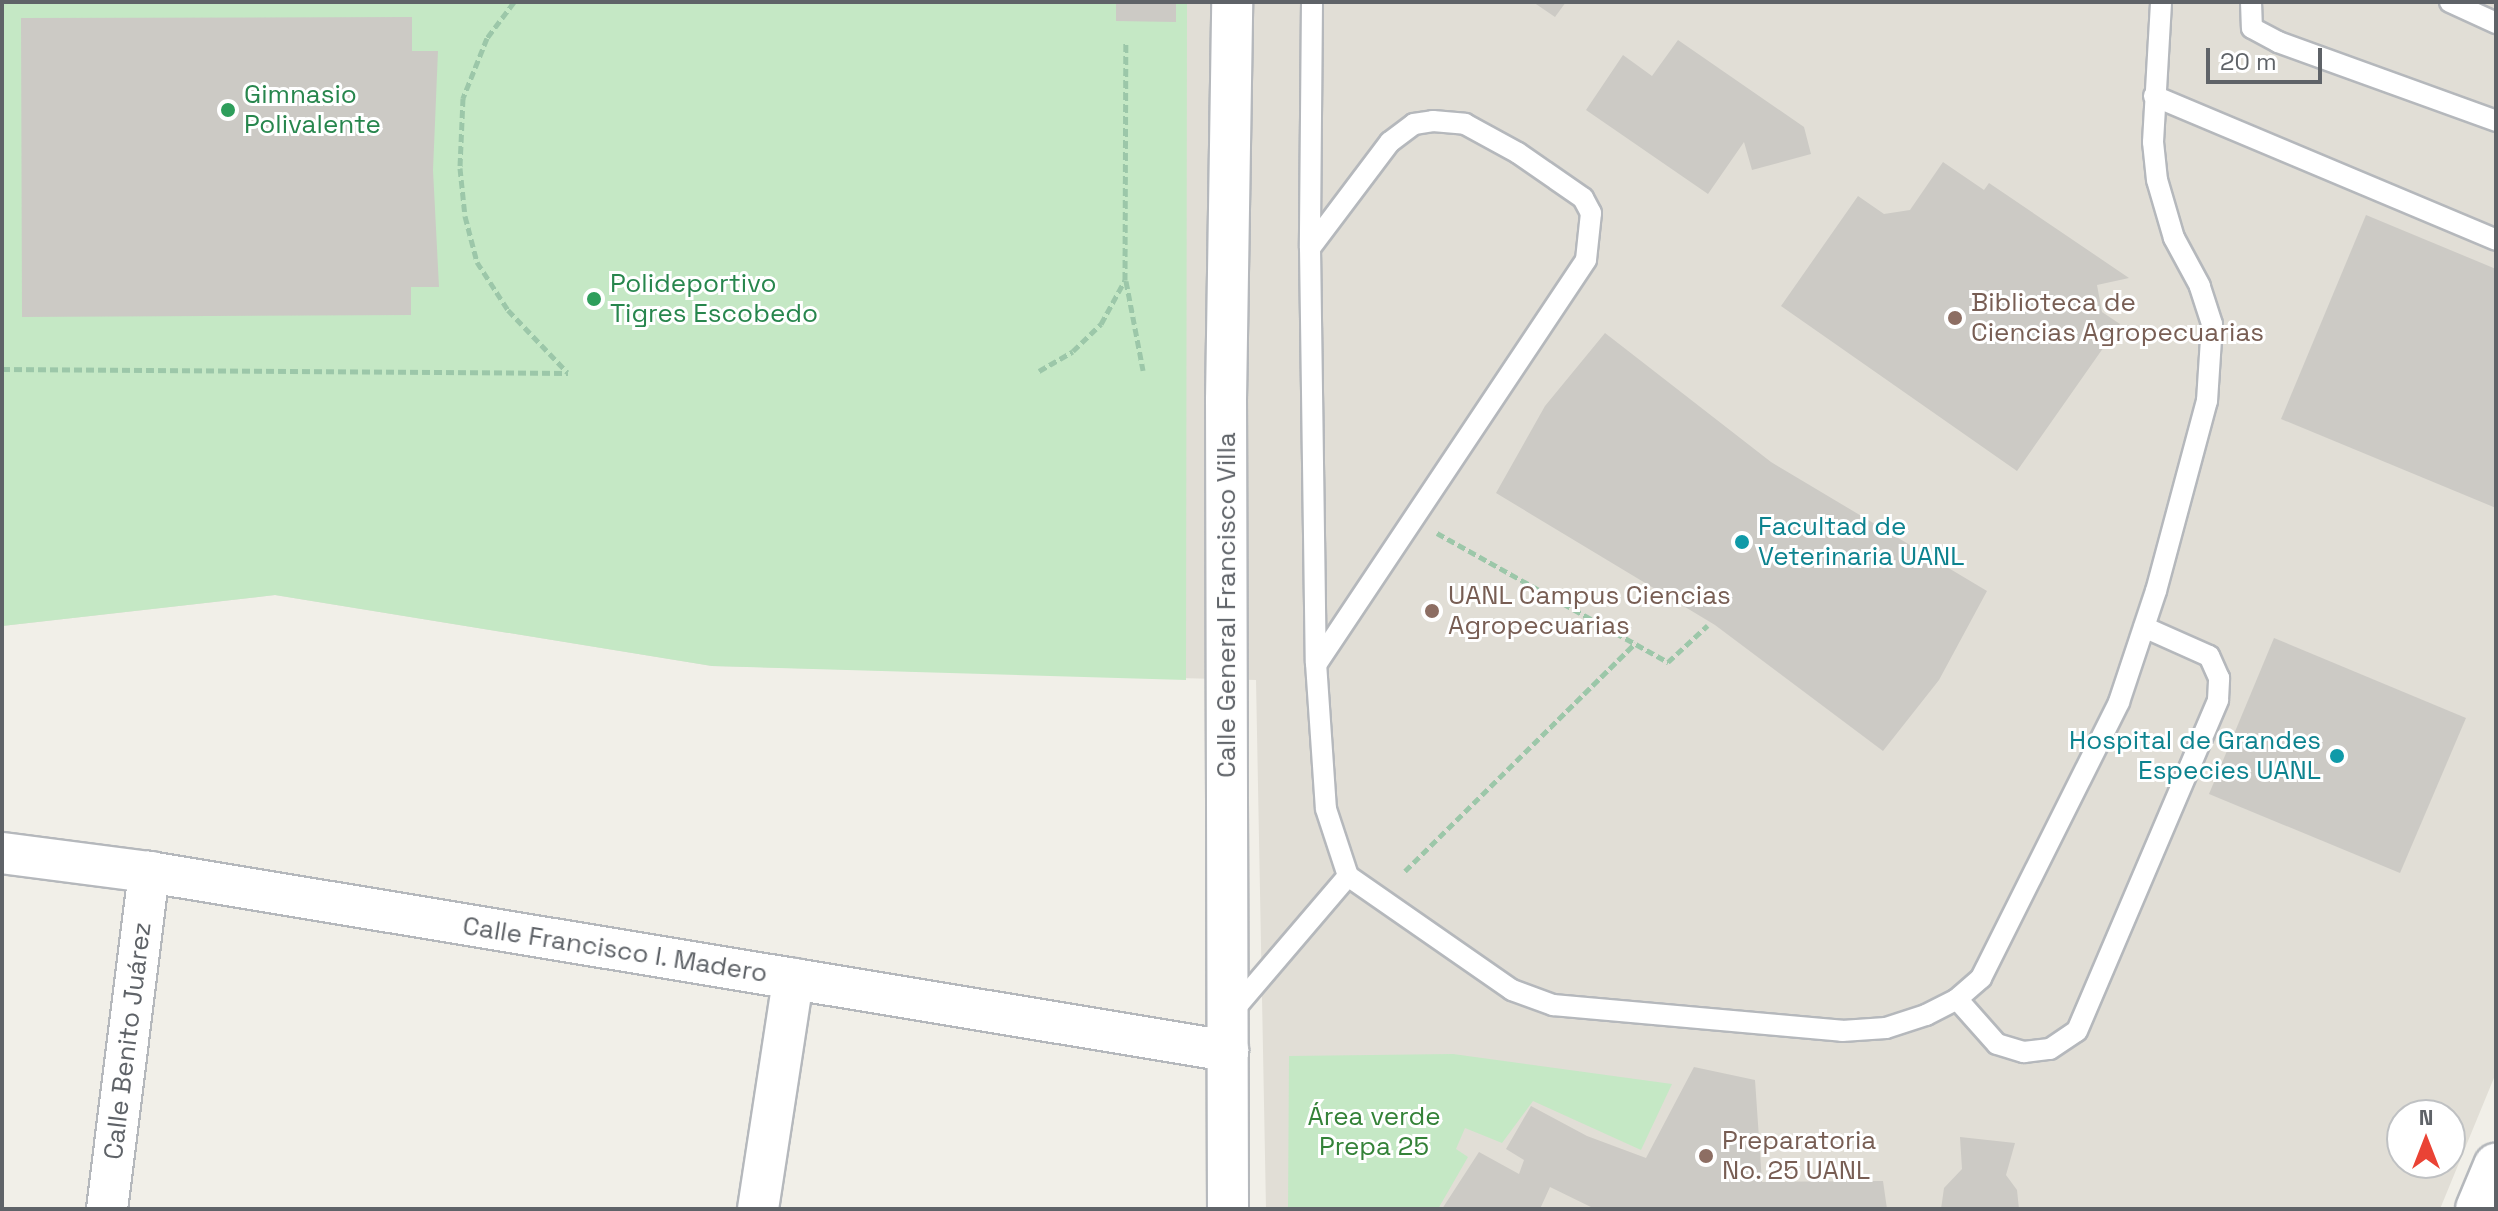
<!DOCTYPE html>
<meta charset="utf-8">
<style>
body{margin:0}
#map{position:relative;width:2498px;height:1211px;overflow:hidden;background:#f1efe8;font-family:"Space Grotesk",sans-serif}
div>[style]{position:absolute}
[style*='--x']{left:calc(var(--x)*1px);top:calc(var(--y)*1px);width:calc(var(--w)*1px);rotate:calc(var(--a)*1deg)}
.education>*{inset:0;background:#e1ded6}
.green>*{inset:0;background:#c5e8c5}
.building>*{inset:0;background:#cccac5}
.path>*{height:5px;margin-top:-2.5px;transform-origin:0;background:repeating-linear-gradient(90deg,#9cc7a9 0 8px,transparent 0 12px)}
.roads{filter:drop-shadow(2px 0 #b5b8bc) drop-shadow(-2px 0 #b5b8bc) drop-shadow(0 2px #b5b8bc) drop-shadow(0 -2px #b5b8bc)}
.service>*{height:20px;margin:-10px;padding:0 10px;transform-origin:10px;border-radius:10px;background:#fff}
.minor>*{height:40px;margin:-20px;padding:0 20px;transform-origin:20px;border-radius:20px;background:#fff}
.tertiary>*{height:44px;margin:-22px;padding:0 22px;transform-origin:22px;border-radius:22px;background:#fff}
.dots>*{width:22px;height:22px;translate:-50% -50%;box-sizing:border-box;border:4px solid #fff;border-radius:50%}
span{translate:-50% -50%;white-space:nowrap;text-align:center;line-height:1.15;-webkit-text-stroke:6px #fff;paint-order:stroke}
.leisure-label{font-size:26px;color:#27864d}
.left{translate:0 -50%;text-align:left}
.education-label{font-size:26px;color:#785e54}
.culture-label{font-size:26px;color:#0d838f}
.right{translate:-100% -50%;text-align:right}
.street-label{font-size:26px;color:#5f6368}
.park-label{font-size:26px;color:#348238}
.frame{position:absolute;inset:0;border:4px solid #5f6368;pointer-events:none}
.north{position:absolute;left:2386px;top:1099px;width:80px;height:80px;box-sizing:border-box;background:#fff;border:2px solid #bfc1c3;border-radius:50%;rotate:0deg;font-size:22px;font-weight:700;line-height:32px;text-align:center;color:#5f6368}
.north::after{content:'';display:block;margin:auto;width:28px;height:36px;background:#ea4335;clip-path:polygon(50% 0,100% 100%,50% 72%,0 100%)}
.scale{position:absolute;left:2206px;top:48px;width:116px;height:36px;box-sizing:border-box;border:4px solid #5f6368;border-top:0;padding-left:10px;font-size:24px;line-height:28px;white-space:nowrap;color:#5f6368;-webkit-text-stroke:6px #fff;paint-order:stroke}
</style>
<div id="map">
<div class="education">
<div style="clip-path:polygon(evenodd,2px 2px,2496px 2px,2496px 1073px,2440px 1209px,1266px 1209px,1256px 680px,712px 666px,275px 595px,2px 626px,2px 2px,2402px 1115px,2450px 1115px,2450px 1163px,2402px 1163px,2402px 1115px)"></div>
</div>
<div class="green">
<div style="clip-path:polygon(2px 2px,1187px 2px,1186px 680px,712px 666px,275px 595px,2px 626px)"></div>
<div style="clip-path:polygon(1453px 1054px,1672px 1084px,1641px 1150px,1533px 1101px,1502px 1143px,1465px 1128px,1456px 1149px,1468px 1157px,1438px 1209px,1288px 1209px,1289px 1056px)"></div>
</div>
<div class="building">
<div style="clip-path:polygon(1116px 2px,1176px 2px,1176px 22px,1116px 21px)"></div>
<div style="clip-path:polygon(1533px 2px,1566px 2px,1555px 17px)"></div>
<div style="clip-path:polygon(412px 17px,412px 51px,438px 51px,433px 170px,439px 287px,411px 287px,411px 315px,22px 317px,21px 18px)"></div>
<div style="clip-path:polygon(1678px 40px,1804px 127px,1811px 154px,1752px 170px,1744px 142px,1708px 194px,1586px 110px,1623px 55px,1652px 76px)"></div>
<div style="clip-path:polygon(1943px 162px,1984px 190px,1989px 183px,2129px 278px,2097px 285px,2102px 312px,2120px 324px,2017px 471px,1781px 306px,1858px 196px,1884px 214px,1910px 210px)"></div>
<div style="clip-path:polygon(2366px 215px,2496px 269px,2496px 508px,2281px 419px)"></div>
<div style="clip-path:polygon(1605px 333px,1771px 462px,1987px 591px,1939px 680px,1883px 751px,1715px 625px,1496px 493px,1545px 406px)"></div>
<div style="clip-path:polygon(2274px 638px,2466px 718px,2400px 873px,2209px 794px)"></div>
<div style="clip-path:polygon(1694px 1067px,1755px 1080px,1762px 1182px,1883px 1181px,1887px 1209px,1595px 1209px,1550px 1187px,1540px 1209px,1442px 1209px,1479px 1152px,1519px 1174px,1524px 1160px,1506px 1149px,1531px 1106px,1587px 1136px,1646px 1158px)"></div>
<div style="clip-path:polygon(1960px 1137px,2015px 1143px,2006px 1175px,2017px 1190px,2019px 1209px,1941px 1209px,1944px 1188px,1962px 1169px)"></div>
</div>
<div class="path">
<div style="--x:514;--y:2;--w:45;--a:126.9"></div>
<div style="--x:487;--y:38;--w:65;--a:111.8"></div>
<div style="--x:463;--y:98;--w:70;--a:92.5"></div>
<div style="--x:460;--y:168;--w:48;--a:84.1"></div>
<div style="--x:465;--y:216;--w:48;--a:75.4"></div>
<div style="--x:477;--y:262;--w:57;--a:57.1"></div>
<div style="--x:508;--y:310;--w:86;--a:46.4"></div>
<div style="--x:1126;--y:281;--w:91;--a:79.2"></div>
<div style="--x:2;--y:369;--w:566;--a:0.4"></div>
<div style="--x:1039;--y:371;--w:39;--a:-30"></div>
<div style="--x:1073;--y:351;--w:39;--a:-44"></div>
<div style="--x:1101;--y:324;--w:50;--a:-61.4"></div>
<div style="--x:1125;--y:280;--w:239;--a:-89.8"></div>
<div style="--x:1437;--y:533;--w:265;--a:29.2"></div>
<div style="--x:1668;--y:662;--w:54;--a:-42.8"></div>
<div style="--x:1405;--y:871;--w:324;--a:-44.7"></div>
</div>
<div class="roads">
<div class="service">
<div style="--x:1312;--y:2;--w:246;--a:90.5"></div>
<div style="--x:1310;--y:248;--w:415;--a:89.2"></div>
<div style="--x:1316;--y:663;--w:146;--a:86.1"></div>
<div style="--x:1326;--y:809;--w:71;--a:71.8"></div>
<div style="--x:1348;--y:876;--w:200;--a:34.8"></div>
<div style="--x:1512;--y:990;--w:44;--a:20.1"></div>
<div style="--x:1553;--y:1005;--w:290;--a:5.1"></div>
<div style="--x:1842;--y:1031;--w:44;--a:-3.9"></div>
<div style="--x:1886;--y:1028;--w:42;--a:-18"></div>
<div style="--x:1926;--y:1015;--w:35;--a:-27"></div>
<div style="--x:1957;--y:999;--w:32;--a:-41"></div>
<div style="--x:1981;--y:978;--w:309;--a:-63.4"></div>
<div style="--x:2119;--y:702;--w:117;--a:-71.6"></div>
<div style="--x:2156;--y:591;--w:197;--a:-75"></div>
<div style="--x:2207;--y:401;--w:77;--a:-86.3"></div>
<div style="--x:2212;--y:324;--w:40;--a:-108"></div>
<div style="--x:2200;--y:286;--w:55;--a:-118.4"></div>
<div style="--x:2174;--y:238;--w:60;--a:-106.3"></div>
<div style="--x:2157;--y:180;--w:38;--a:-96"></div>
<div style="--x:2153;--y:142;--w:140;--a:-86.7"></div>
<div style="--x:2251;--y:2;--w:26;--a:88"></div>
<div style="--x:2252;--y:28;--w:30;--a:28"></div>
<div style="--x:2278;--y:42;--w:232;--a:19.9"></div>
<div style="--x:2450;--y:2;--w:51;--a:24.5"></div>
<div style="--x:2154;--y:96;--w:371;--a:22.8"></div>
<div style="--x:1310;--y:248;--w:133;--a:-53"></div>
<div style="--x:1390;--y:142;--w:30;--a:-37"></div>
<div style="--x:1414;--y:124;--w:19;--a:-9"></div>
<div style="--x:1433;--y:121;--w:32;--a:5"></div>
<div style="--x:1465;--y:124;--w:60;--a:28.7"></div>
<div style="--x:1518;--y:153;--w:79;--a:34.7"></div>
<div style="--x:1583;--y:198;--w:17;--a:62"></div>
<div style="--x:1591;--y:213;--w:47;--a:96.1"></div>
<div style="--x:1586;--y:260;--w:485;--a:123.7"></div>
<div style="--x:1957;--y:999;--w:60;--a:48.4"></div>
<div style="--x:1997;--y:1044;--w:28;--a:17"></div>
<div style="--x:2024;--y:1052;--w:26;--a:-7"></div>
<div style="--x:2050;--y:1049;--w:32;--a:-34"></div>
<div style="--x:2077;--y:1031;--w:360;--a:-66.9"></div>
<div style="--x:2218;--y:700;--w:22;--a:-87"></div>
<div style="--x:2219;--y:678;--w:24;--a:-114"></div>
<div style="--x:2209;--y:656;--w:71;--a:-156"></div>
<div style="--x:1231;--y:1013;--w:180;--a:-49.5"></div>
</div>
<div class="minor">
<div style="--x:2;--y:853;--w:148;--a:7.4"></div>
<div style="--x:149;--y:872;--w:1094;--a:9.42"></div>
<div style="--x:107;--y:1209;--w:340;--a:-82.9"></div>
<div style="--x:758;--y:1209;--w:233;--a:-81.3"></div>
<div style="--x:1228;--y:1209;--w:809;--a:-90.14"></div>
<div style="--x:1226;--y:400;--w:398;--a:-89.1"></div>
</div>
<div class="tertiary">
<div style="--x:2478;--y:1209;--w:47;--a:-67.3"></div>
</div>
</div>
<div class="dots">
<div style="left:228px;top:110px;background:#2e9e5b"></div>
<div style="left:594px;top:299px;background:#2e9e5b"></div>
<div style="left:1955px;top:318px;background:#8d6e63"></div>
<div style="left:1742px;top:542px;background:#0f9aa8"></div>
<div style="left:1432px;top:611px;background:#8d6e63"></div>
<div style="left:2337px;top:756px;background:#0f9aa8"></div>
<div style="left:1706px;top:1156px;background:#8d6e63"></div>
</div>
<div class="leisure-label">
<span class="left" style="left:244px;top:110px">Gimnasio<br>Polivalente</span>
<span class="left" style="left:610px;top:299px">Polideportivo<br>Tigres Escobedo</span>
</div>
<div class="education-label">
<span class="left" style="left:1971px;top:318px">Biblioteca de<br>Ciencias Agropecuarias</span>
<span class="left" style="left:1448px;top:611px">UANL Campus Ciencias<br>Agropecuarias</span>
<span class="left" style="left:1722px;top:1156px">Preparatoria<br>No. 25 UANL</span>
</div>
<div class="culture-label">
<span class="left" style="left:1758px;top:542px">Facultad de<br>Veterinaria UANL</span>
<span class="right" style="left:2321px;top:756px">Hospital de Grandes<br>Especies UANL</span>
</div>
<div class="street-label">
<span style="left:1227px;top:605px;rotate:-90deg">Calle General Francisco Villa</span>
<span style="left:615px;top:950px;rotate:9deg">Calle Francisco I. Madero</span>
<span style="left:128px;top:1041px;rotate:-83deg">Calle Benito Juárez</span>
</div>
<div class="park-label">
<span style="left:1374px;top:1132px">Área verde<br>Prepa 25</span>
</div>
<div class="frame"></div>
<div class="north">N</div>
<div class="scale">20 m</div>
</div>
